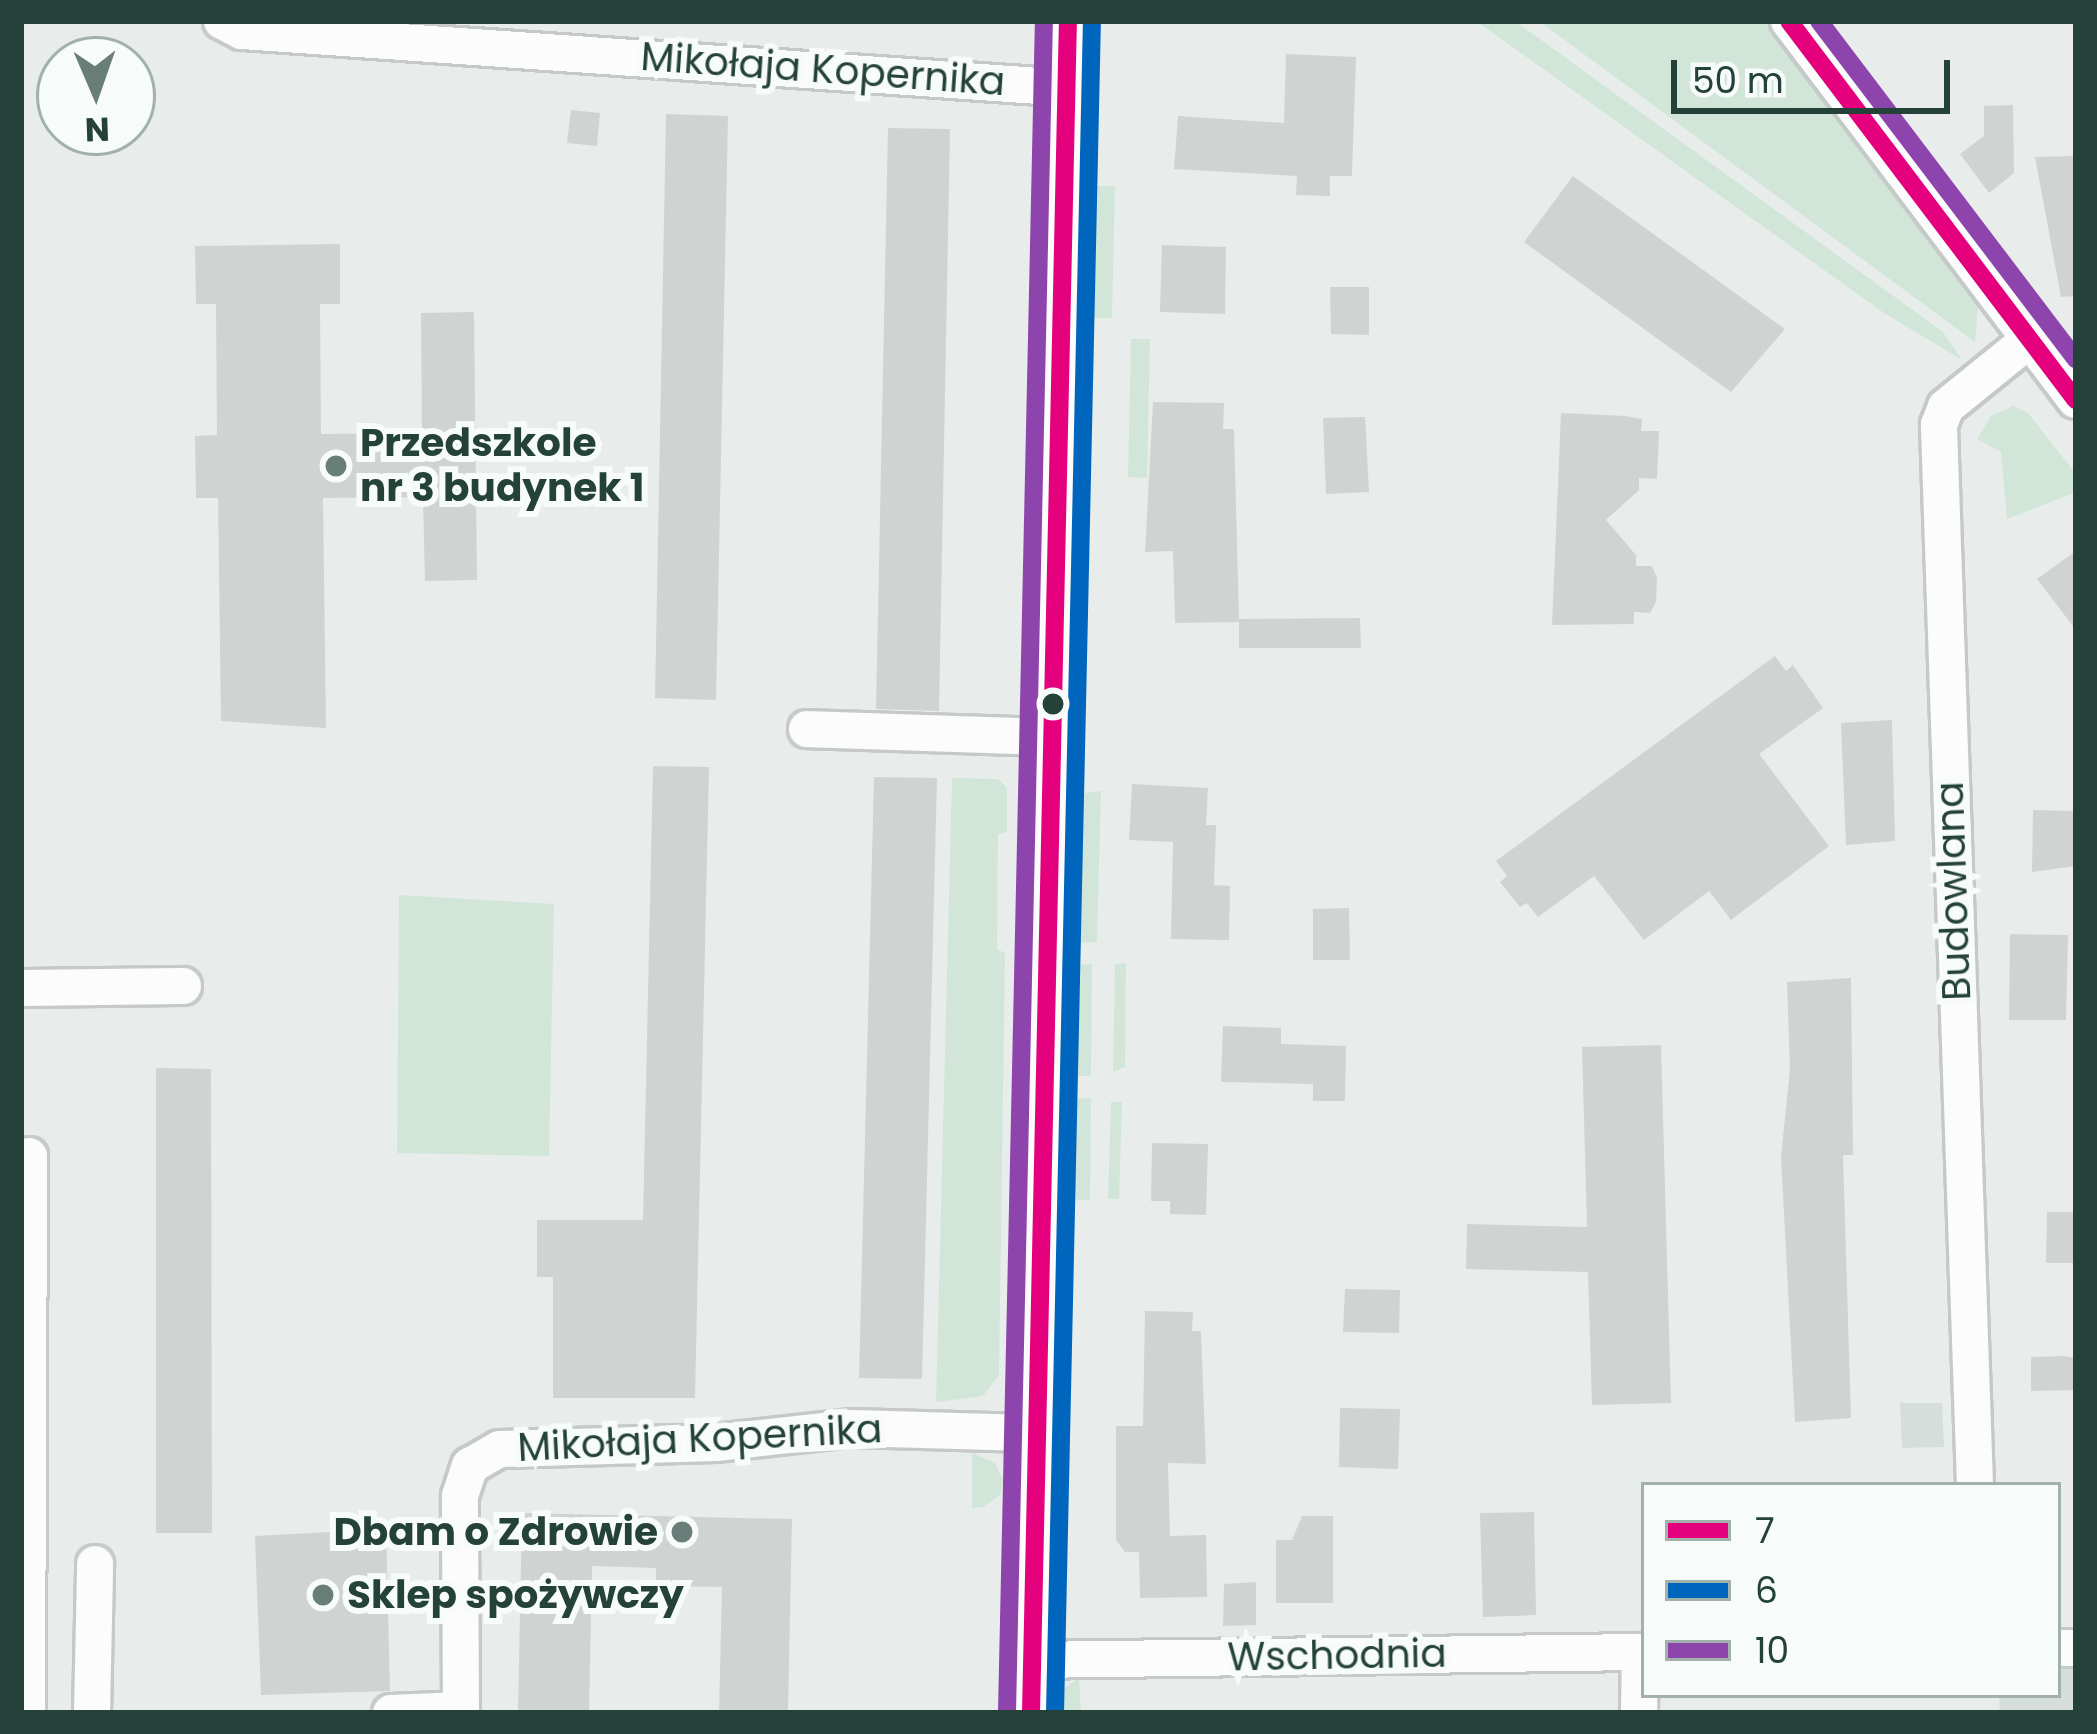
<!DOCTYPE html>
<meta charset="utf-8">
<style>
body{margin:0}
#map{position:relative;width:2097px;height:1734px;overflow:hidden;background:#e8edeb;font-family:Poppins,sans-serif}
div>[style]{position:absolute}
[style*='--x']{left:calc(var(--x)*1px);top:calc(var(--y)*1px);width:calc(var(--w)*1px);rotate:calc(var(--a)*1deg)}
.built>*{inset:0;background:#d6dedb}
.green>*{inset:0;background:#d1e6d8}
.building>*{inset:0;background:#cfd4d2}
.roads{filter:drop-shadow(3px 0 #c5cac8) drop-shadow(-3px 0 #c5cac8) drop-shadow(0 3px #c5cac8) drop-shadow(0 -3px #c5cac8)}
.minor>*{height:36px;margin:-18px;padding:0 18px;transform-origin:18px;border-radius:18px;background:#fcfcfc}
.bus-1>*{height:18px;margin:-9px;padding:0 9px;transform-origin:9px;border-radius:9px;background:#e5007d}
.bus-2>*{height:18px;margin:-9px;padding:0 9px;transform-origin:9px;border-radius:9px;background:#0065bd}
.bus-3>*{height:18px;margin:-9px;padding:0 9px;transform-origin:9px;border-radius:9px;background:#8e44ad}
.dots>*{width:33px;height:33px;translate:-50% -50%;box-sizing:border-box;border:6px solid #f7fbf9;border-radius:50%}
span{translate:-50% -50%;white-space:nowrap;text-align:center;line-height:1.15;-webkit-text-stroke:12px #f7fbf9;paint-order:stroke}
.street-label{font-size:39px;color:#24423a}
.poi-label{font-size:39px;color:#24423a;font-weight:700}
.left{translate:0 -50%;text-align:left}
.right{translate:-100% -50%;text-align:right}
.frame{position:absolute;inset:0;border:24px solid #24423a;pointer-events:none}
.legend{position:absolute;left:1641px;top:1482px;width:420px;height:216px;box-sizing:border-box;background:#f7fbf9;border:3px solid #a3b1ad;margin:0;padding:15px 21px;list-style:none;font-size:36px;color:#24423a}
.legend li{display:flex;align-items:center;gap:24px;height:60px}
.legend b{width:60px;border:3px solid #a3b1ad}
.north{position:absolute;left:36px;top:36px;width:120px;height:120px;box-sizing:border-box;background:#f7fbf9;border:3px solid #a3b1ad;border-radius:50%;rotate:178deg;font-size:33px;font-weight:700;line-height:48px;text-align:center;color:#24423a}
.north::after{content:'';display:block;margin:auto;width:42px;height:54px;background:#697e78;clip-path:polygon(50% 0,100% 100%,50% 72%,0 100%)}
.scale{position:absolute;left:1671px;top:60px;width:279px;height:54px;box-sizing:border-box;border:6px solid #24423a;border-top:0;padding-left:15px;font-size:36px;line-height:42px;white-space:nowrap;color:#24423a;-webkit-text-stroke:9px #f7fbf9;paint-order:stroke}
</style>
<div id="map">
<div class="built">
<div style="clip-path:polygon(1900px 1403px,1942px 1403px,1944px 1447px,1902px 1448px)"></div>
<div style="clip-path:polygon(2058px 1666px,2076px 1666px,2076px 1713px,2000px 1713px,1999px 1695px,2058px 1695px)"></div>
</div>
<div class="green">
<div style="clip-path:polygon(1476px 21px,1515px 21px,1943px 332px,1962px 360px,1884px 313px)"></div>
<div style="clip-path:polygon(1539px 21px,1766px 21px,1978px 307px,1975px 342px)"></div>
<div style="clip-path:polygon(1095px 186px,1115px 186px,1112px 318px,1093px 318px)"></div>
<div style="clip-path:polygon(1131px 339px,1150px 339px,1147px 478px,1128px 477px)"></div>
<div style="clip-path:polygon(2013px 406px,2028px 413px,2076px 474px,2076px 492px,2007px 519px,2001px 452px,1977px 439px,1991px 416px)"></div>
<div style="clip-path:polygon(952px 778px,998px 779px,1007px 788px,1007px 832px,998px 834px,997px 949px,1005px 953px,999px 1375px,983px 1396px,936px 1402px)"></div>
<div style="clip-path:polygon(1101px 791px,1097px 942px,1076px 943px,1077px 794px)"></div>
<div style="clip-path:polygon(399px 895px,554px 904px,549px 1156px,397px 1153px)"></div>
<div style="clip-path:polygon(1126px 963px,1125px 1067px,1113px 1072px,1115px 964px)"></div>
<div style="clip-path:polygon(1092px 964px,1091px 1076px,1073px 1076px,1073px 965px)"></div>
<div style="clip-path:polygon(1091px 1098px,1090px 1200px,1069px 1200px,1071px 1099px)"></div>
<div style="clip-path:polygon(1111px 1102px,1122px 1102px,1119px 1199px,1108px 1199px)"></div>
<div style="clip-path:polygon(972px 1453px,995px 1463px,1003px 1480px,1000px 1495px,983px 1507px,972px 1508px)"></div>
<div style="clip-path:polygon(1079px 1678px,1081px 1713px,1060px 1713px,1062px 1690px)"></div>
</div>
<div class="building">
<div style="clip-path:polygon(1286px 54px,1356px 57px,1352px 176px,1330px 176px,1330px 196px,1296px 195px,1297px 176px,1174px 169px,1178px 116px,1284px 123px)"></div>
<div style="clip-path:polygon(2013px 105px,2014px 173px,1989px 193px,1960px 154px,1984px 136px,1984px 106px)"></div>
<div style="clip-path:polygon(571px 110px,600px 113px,597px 146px,567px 143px)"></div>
<div style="clip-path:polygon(666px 114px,728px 116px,716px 700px,655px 698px)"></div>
<div style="clip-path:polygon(888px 128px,950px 129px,939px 711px,876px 709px)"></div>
<div style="clip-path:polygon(2076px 156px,2076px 296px,2061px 297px,2035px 157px)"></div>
<div style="clip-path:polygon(1573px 176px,1785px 329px,1731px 392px,1524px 242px)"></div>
<div style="clip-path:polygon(340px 244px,340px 304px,320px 304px,321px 434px,422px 433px,421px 313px,474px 312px,477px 580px,425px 581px,423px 497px,323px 498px,326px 728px,221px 721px,218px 498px,196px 498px,195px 436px,217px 435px,216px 304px,196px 304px,195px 246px)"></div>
<div style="clip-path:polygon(1162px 245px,1226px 247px,1225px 314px,1160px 312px)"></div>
<div style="clip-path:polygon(1330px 287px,1369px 287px,1369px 335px,1331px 334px)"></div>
<div style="clip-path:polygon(1153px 402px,1224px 403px,1223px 429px,1234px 429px,1239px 619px,1360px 618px,1361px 648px,1239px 648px,1239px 622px,1175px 623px,1173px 551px,1145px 552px)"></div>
<div style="clip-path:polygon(1561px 413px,1625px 416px,1642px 419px,1641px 431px,1659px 431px,1657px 479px,1639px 478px,1639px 490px,1606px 520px,1636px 555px,1636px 566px,1652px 566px,1657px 578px,1656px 602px,1650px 613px,1634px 612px,1634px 624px,1552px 625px)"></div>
<div style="clip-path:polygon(1365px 417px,1369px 492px,1326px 494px,1323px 418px)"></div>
<div style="clip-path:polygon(2076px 551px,2076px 630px,2037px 579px)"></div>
<div style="clip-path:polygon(1775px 656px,1786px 671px,1793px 665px,1823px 708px,1759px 754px,1829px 846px,1731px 920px,1709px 891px,1644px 940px,1594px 876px,1538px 917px,1527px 903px,1520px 907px,1500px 882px,1507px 876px,1496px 861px)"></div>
<div style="clip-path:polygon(1892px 720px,1895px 841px,1846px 845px,1841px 723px)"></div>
<div style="clip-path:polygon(653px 766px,709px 767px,695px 1398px,553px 1398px,553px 1277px,537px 1277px,537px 1220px,643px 1220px)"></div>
<div style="clip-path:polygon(874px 777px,937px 778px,922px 1379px,859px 1378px)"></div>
<div style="clip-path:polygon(1132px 784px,1208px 788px,1206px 825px,1216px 825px,1214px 885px,1230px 886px,1229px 940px,1171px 939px,1173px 842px,1129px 840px)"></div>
<div style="clip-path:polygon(2033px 810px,2073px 811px,2076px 866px,2032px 872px)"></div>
<div style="clip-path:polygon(1349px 908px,1350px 960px,1313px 960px,1313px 909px)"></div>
<div style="clip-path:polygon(2010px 934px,2068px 935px,2066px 1020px,2009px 1020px)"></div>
<div style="clip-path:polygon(1851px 978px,1853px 1155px,1843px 1155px,1851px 1418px,1795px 1422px,1781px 1157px,1790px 1069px,1787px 982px)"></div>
<div style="clip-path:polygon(1223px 1026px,1281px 1028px,1281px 1044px,1346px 1046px,1345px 1101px,1313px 1101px,1313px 1084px,1221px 1082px)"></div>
<div style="clip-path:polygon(1661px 1045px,1671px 1403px,1592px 1405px,1588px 1272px,1466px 1269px,1467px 1224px,1587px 1227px,1582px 1047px)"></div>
<div style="clip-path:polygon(156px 1068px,211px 1069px,212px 1533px,156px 1533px)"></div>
<div style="clip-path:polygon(1152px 1143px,1208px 1144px,1206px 1215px,1170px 1214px,1170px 1201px,1151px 1201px)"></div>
<div style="clip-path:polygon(2047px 1212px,2076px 1212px,2076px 1263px,2046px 1263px)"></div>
<div style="clip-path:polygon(1345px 1289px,1400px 1290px,1399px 1333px,1343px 1332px)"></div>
<div style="clip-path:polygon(1145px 1311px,1193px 1312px,1192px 1331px,1201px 1331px,1206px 1464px,1168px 1463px,1170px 1536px,1206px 1535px,1207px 1597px,1140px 1598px,1139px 1552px,1125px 1552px,1116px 1540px,1116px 1426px,1143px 1426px)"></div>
<div style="clip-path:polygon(2064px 1356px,2076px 1358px,2076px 1390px,2031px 1391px,2031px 1357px)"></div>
<div style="clip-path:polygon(1340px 1408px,1400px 1409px,1398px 1469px,1339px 1467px)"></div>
<div style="clip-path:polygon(1534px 1512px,1536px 1615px,1483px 1617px,1480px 1513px)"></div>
<div style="clip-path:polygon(522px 1513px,792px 1519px,788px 1713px,719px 1713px,722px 1587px,656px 1586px,656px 1568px,592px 1566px,589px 1713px,518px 1713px)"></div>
<div style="clip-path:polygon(1302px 1516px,1333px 1516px,1333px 1603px,1276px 1603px,1276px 1540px,1292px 1540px)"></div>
<div style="clip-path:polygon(386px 1529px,390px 1691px,261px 1695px,255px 1536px)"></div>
<div style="clip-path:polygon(1256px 1582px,1256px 1625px,1223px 1626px,1224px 1584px)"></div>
</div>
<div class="roads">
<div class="minor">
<div style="--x:222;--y:21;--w:22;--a:27"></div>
<div style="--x:242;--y:31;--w:828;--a:3.95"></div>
<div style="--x:1789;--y:21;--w:475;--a:52.9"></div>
<div style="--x:807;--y:729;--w:245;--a:1.9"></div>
<div style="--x:21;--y:988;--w:162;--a:-0.7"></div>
<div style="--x:1975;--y:1485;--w:1061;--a:-91.95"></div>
<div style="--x:1939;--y:425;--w:19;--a:-69"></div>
<div style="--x:1946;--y:407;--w:108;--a:-39"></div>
<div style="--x:2058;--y:1648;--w:18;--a:0"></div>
<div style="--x:1030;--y:1660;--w:614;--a:-0.75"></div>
<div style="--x:27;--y:1713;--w:557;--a:-89.79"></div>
<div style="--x:92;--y:1713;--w:149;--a:-88.8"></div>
<div style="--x:391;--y:1713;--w:70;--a:-2.5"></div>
<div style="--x:461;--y:1710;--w:214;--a:-90.3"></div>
<div style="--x:460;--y:1496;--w:32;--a:-72"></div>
<div style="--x:470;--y:1466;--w:34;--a:-30"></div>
<div style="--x:500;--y:1449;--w:216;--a:-1.6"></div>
<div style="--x:716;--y:1443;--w:137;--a:-6.3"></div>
<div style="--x:852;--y:1428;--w:183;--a:1.6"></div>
<div style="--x:1031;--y:1713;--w:1692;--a:-88.75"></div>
<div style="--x:1639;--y:1713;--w:61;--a:-89.1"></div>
</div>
</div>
<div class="bus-1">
<div style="--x:1789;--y:21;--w:475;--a:52.9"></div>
<div style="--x:1031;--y:1713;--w:1692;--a:-88.75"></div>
</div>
<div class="bus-2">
<div style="--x:1055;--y:1713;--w:1691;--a:-88.75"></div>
</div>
<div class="bus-3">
<div style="--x:1819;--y:21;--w:425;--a:52.8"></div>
<div style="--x:1007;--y:1712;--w:1691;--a:-88.75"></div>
</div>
<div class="dots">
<div style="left:336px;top:466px;background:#697e78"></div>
<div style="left:1053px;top:704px;background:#24423a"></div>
<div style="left:682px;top:1532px;background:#697e78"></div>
<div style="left:323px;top:1595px;background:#697e78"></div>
</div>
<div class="street-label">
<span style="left:823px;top:70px;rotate:4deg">Mikołaja Kopernika</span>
<span style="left:1954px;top:891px;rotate:-92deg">Budowlana</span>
<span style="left:700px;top:1439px;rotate:-3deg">Mikołaja Kopernika</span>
<span style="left:1337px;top:1656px;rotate:-1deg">Wschodnia</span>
</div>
<div class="poi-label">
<span class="left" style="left:360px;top:466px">Przedszkole<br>nr 3 budynek 1</span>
<span class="right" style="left:658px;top:1532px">Dbam o Zdrowie</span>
<span class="left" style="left:347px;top:1595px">Sklep spożywczy</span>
</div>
<div class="frame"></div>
<ul class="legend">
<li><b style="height:15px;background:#e5007d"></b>7</li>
<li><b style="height:15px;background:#0065bd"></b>6</li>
<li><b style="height:15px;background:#8e44ad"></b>10</li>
</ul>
<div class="north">N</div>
<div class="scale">50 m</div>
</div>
